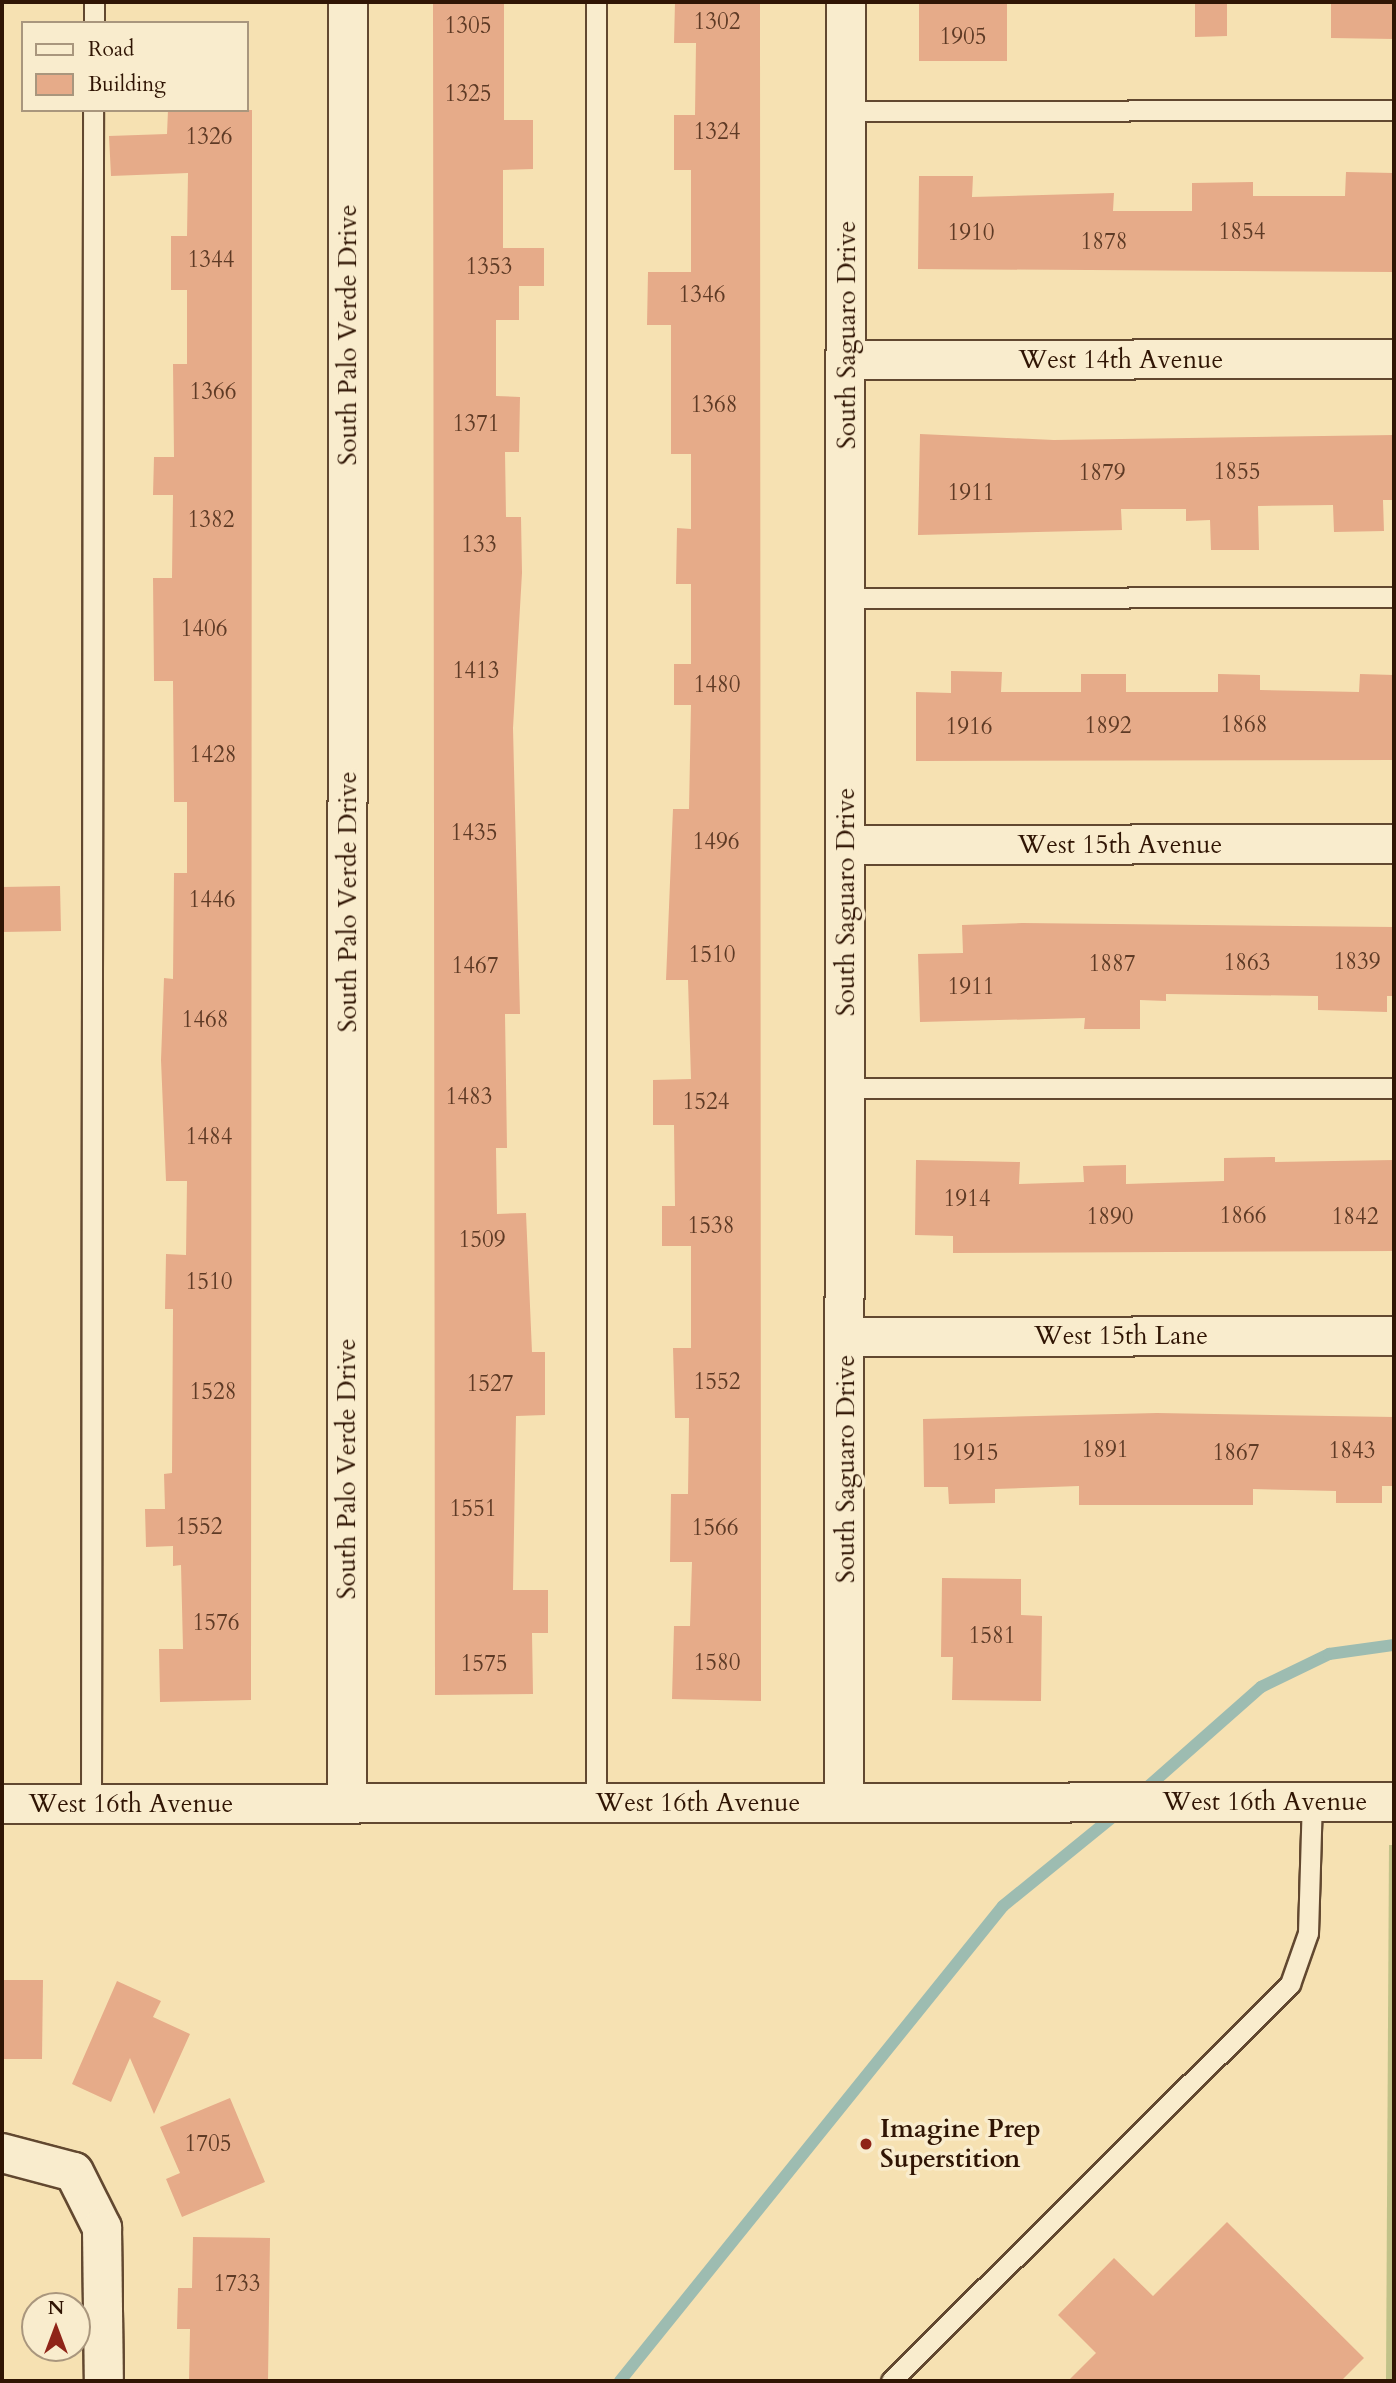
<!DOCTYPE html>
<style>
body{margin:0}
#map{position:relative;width:1396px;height:2383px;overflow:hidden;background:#f6e1b2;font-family:Cardo,serif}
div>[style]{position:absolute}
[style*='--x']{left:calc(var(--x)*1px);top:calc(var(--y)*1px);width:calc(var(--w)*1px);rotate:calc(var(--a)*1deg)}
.green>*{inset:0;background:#c1c289}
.stream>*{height:12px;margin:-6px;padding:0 6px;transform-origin:6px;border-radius:6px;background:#9dbcb1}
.building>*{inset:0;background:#e6ab89}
.roads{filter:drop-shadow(2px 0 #624830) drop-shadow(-2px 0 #624830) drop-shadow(0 2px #624830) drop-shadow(0 -2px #624830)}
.lane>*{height:19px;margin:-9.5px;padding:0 9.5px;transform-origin:9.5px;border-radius:9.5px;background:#f9eccd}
.street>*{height:38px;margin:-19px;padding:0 19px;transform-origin:19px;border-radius:19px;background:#f9eccd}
.secondary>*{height:38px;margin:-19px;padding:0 19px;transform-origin:19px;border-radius:19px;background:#f9eccd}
.dots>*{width:19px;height:19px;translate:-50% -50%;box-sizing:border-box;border:4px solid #f9eccd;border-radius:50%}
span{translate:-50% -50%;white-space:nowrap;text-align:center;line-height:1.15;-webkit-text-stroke:7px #f9eccd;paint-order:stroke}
.number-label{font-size:23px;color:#5e3a25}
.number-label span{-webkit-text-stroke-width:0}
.street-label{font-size:26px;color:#301504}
.poi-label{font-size:26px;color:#301504;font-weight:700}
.left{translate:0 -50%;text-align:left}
.frame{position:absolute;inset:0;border:4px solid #301504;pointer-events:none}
.legend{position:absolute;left:21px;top:21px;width:228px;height:91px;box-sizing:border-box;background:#f9eccd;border:2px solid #a9967d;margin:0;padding:9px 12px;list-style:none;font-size:21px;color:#301504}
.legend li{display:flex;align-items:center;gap:14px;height:35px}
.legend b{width:35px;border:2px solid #a9967d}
.north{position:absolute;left:21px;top:2292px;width:70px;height:70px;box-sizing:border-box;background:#f9eccd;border:2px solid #a9967d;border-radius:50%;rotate:0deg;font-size:19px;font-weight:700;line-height:28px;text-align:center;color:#301504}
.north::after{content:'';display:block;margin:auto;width:24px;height:32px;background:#8f2418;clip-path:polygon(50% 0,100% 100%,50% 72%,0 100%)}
</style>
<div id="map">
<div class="green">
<div style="clip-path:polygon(1389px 1845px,1394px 1845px,1394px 2381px,1386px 2381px)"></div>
</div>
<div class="stream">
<div style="--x:1142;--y:1792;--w:159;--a:-41.4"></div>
<div style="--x:1261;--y:1687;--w:76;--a:-25.9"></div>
<div style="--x:1329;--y:1654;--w:66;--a:-7.9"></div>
<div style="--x:620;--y:2381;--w:610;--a:-51.12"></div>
<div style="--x:1003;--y:1906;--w:151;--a:-39.1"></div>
</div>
<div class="building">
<div style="clip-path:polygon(433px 2px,504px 2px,504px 120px,533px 120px,533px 169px,503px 170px,503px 248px,544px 248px,544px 286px,519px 286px,519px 320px,496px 320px,496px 396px,520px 397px,519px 452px,505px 452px,506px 517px,521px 517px,522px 573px,513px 728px,520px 1014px,505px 1014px,507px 1148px,496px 1148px,497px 1214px,526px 1213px,532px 1352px,545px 1352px,545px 1415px,516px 1416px,513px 1590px,548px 1590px,548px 1633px,532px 1633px,533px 1694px,435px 1695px)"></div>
<div style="clip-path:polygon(675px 2px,760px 2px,761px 1701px,672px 1699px,674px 1626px,690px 1626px,692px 1562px,670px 1562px,671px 1494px,688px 1494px,689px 1418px,675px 1418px,673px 1348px,691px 1348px,691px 1246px,662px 1246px,662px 1206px,675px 1206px,674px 1125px,653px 1125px,653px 1080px,691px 1079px,688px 980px,666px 980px,673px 809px,689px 809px,691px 705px,674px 705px,674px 664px,691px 664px,691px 584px,676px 584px,677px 528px,691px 529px,691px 454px,671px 454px,671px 325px,647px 325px,648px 272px,691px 272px,691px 170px,674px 170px,674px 115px,695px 115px,696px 43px,674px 43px)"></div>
<div style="clip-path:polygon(919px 2px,1007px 2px,1007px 61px,919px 61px)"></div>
<div style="clip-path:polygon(1195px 2px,1227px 2px,1227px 36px,1195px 37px)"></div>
<div style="clip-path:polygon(1331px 2px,1394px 2px,1394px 39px,1331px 38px)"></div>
<div style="clip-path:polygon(168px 110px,252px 110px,251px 1700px,160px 1702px,159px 1649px,183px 1649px,181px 1565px,173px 1566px,173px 1546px,146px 1547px,145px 1509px,165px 1509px,164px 1474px,172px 1473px,173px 1309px,165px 1309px,166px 1254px,186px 1255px,187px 1181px,166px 1181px,161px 1060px,164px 978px,173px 979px,174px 873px,187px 873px,187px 802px,174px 802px,173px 681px,154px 681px,153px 578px,172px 578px,173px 495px,153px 495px,154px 457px,174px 457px,173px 364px,187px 364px,187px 290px,171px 290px,171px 236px,187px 236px,188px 173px,111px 176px,109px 136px,167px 134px)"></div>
<div style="clip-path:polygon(1346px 172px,1394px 173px,1394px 272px,918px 269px,919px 176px,973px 176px,972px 197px,1114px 193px,1113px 211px,1192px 211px,1192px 183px,1253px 182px,1253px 196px,1345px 196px)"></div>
<div style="clip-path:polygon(920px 434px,1054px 440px,1394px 435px,1394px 500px,1383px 500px,1384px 531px,1334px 532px,1333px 505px,1258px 506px,1259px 550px,1211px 550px,1210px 520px,1186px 521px,1186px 509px,1121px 509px,1122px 530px,918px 535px)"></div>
<div style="clip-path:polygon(951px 671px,1002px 672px,1001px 692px,1081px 692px,1081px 674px,1126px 674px,1126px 692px,1218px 692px,1218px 674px,1260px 675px,1260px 690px,1359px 692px,1360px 674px,1394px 675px,1394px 760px,916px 761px,916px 692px,951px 693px)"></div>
<div style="clip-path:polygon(60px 886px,61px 931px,2px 932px,2px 887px)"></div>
<div style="clip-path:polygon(1022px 923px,1394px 927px,1394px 996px,1387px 996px,1387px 1012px,1318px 1010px,1318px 996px,1166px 994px,1166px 1001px,1140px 1000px,1140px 1029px,1084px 1029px,1085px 1018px,920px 1022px,918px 954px,963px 953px,962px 925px)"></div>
<div style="clip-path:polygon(1275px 1157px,1275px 1162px,1394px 1160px,1394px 1251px,953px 1253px,953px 1236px,915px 1235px,916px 1160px,1020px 1162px,1019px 1184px,1084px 1182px,1083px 1166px,1126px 1165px,1126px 1184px,1224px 1181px,1224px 1158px)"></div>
<div style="clip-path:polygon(1157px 1413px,1394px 1417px,1394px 1486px,1382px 1486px,1382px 1503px,1336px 1503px,1336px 1491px,1253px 1489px,1253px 1505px,1079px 1505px,1079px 1486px,995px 1489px,995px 1503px,949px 1504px,948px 1487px,924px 1487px,923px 1419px)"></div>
<div style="clip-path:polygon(942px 1578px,1021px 1579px,1021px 1615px,1042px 1616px,1041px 1701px,952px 1700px,953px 1657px,941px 1657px)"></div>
<div style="clip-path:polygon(2px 1980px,43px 1980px,42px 2059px,2px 2059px)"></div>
<div style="clip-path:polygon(117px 1981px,161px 2001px,153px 2017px,190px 2034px,154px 2114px,130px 2058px,111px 2102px,72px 2084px)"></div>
<div style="clip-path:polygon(230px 2098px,265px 2182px,182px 2217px,166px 2179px,180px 2173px,160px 2127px)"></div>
<div style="clip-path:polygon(1227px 2222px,1364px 2358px,1341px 2381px,1068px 2381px,1096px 2353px,1058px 2315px,1114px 2258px,1153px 2296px)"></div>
<div style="clip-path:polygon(193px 2237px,270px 2238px,268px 2381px,189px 2381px,190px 2329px,177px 2329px,178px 2288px,192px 2288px)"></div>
</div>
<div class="roads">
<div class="lane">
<div style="--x:596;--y:2;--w:1801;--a:90"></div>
<div style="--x:94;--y:23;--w:21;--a:-90"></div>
<div style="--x:847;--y:111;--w:547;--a:-0.1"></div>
<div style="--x:847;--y:598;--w:547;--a:-0.1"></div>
<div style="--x:847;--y:1088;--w:547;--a:0"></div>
<div style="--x:91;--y:1804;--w:1694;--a:-89.93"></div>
<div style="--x:891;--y:2381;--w:563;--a:-44.86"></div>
<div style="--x:1290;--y:1984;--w:54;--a:-70.6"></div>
<div style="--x:1308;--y:1933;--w:131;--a:-88.3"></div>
</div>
<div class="street">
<div style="--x:848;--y:360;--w:546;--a:-0.1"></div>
<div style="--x:846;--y:845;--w:548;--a:-0.1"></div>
<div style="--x:847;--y:1337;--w:547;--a:-0.1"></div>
<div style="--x:844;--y:1802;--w:1800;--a:-89.94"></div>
<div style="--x:347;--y:1803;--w:1801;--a:-89.97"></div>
<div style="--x:2;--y:2153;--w:74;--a:14.8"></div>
<div style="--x:74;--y:2172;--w:63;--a:63.4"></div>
<div style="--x:102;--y:2228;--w:153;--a:89.3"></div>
</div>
<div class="secondary">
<div style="--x:2;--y:1804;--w:1392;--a:-0.08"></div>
</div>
</div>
<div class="dots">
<div style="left:866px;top:2144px;background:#8f2418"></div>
</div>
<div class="number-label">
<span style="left:717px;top:22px">1302</span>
<span style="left:468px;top:26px">1305</span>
<span style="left:963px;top:37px">1905</span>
<span style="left:468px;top:94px">1325</span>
<span style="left:717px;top:132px">1324</span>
<span style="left:209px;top:137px">1326</span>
<span style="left:1242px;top:232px">1854</span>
<span style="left:971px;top:233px">1910</span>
<span style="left:1104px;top:242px">1878</span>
<span style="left:211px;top:260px">1344</span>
<span style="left:489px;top:267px">1353</span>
<span style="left:702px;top:295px">1346</span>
<span style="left:213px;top:392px">1366</span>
<span style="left:714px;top:405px">1368</span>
<span style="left:476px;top:424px">1371</span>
<span style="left:1237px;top:472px">1855</span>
<span style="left:1102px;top:473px">1879</span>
<span style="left:971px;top:493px">1911</span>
<span style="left:211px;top:520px">1382</span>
<span style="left:479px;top:545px">133</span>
<span style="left:204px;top:629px">1406</span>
<span style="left:476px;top:671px">1413</span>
<span style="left:717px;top:685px">1480</span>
<span style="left:1244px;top:725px">1868</span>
<span style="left:1108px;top:726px">1892</span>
<span style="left:969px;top:727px">1916</span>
<span style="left:213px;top:755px">1428</span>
<span style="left:474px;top:833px">1435</span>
<span style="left:716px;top:842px">1496</span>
<span style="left:212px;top:900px">1446</span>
<span style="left:712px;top:955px">1510</span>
<span style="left:1357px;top:962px">1839</span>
<span style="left:1247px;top:963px">1863</span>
<span style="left:1112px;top:964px">1887</span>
<span style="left:475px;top:966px">1467</span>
<span style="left:971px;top:987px">1911</span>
<span style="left:205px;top:1020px">1468</span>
<span style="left:469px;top:1097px">1483</span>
<span style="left:706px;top:1102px">1524</span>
<span style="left:209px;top:1137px">1484</span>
<span style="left:967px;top:1199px">1914</span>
<span style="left:1243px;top:1216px">1866</span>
<span style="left:1110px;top:1217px">1890</span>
<span style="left:1355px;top:1217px">1842</span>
<span style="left:711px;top:1226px">1538</span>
<span style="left:482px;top:1240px">1509</span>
<span style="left:209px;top:1282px">1510</span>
<span style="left:717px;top:1382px">1552</span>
<span style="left:490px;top:1384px">1527</span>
<span style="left:213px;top:1392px">1528</span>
<span style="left:1105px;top:1450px">1891</span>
<span style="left:1352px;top:1451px">1843</span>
<span style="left:975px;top:1453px">1915</span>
<span style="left:1236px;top:1453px">1867</span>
<span style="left:473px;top:1509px">1551</span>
<span style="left:199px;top:1527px">1552</span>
<span style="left:715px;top:1528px">1566</span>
<span style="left:216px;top:1623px">1576</span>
<span style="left:992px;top:1636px">1581</span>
<span style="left:717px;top:1663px">1580</span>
<span style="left:484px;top:1664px">1575</span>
<span style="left:208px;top:2144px">1705</span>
<span style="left:237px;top:2284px">1733</span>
</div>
<div class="street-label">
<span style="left:348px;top:335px;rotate:-90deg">South Palo Verde Drive</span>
<span style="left:847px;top:335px;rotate:-90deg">South Saguaro Drive</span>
<span style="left:1121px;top:360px">West 14th Avenue</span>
<span style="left:1120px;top:845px">West 15th Avenue</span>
<span style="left:348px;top:902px;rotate:-90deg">South Palo Verde Drive</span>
<span style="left:846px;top:902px;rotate:-90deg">South Saguaro Drive</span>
<span style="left:1121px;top:1336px">West 15th Lane</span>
<span style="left:347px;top:1469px;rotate:-90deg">South Palo Verde Drive</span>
<span style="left:846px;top:1469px;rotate:-90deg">South Saguaro Drive</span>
<span style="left:1265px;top:1802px">West 16th Avenue</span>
<span style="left:698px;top:1803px">West 16th Avenue</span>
<span style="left:131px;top:1804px">West 16th Avenue</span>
</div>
<div class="poi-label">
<span class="left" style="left:880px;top:2144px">Imagine Prep<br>Superstition</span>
</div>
<div class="frame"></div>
<ul class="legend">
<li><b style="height:9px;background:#f9eccd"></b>Road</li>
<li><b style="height:19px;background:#e6ab89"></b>Building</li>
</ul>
<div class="north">N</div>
</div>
